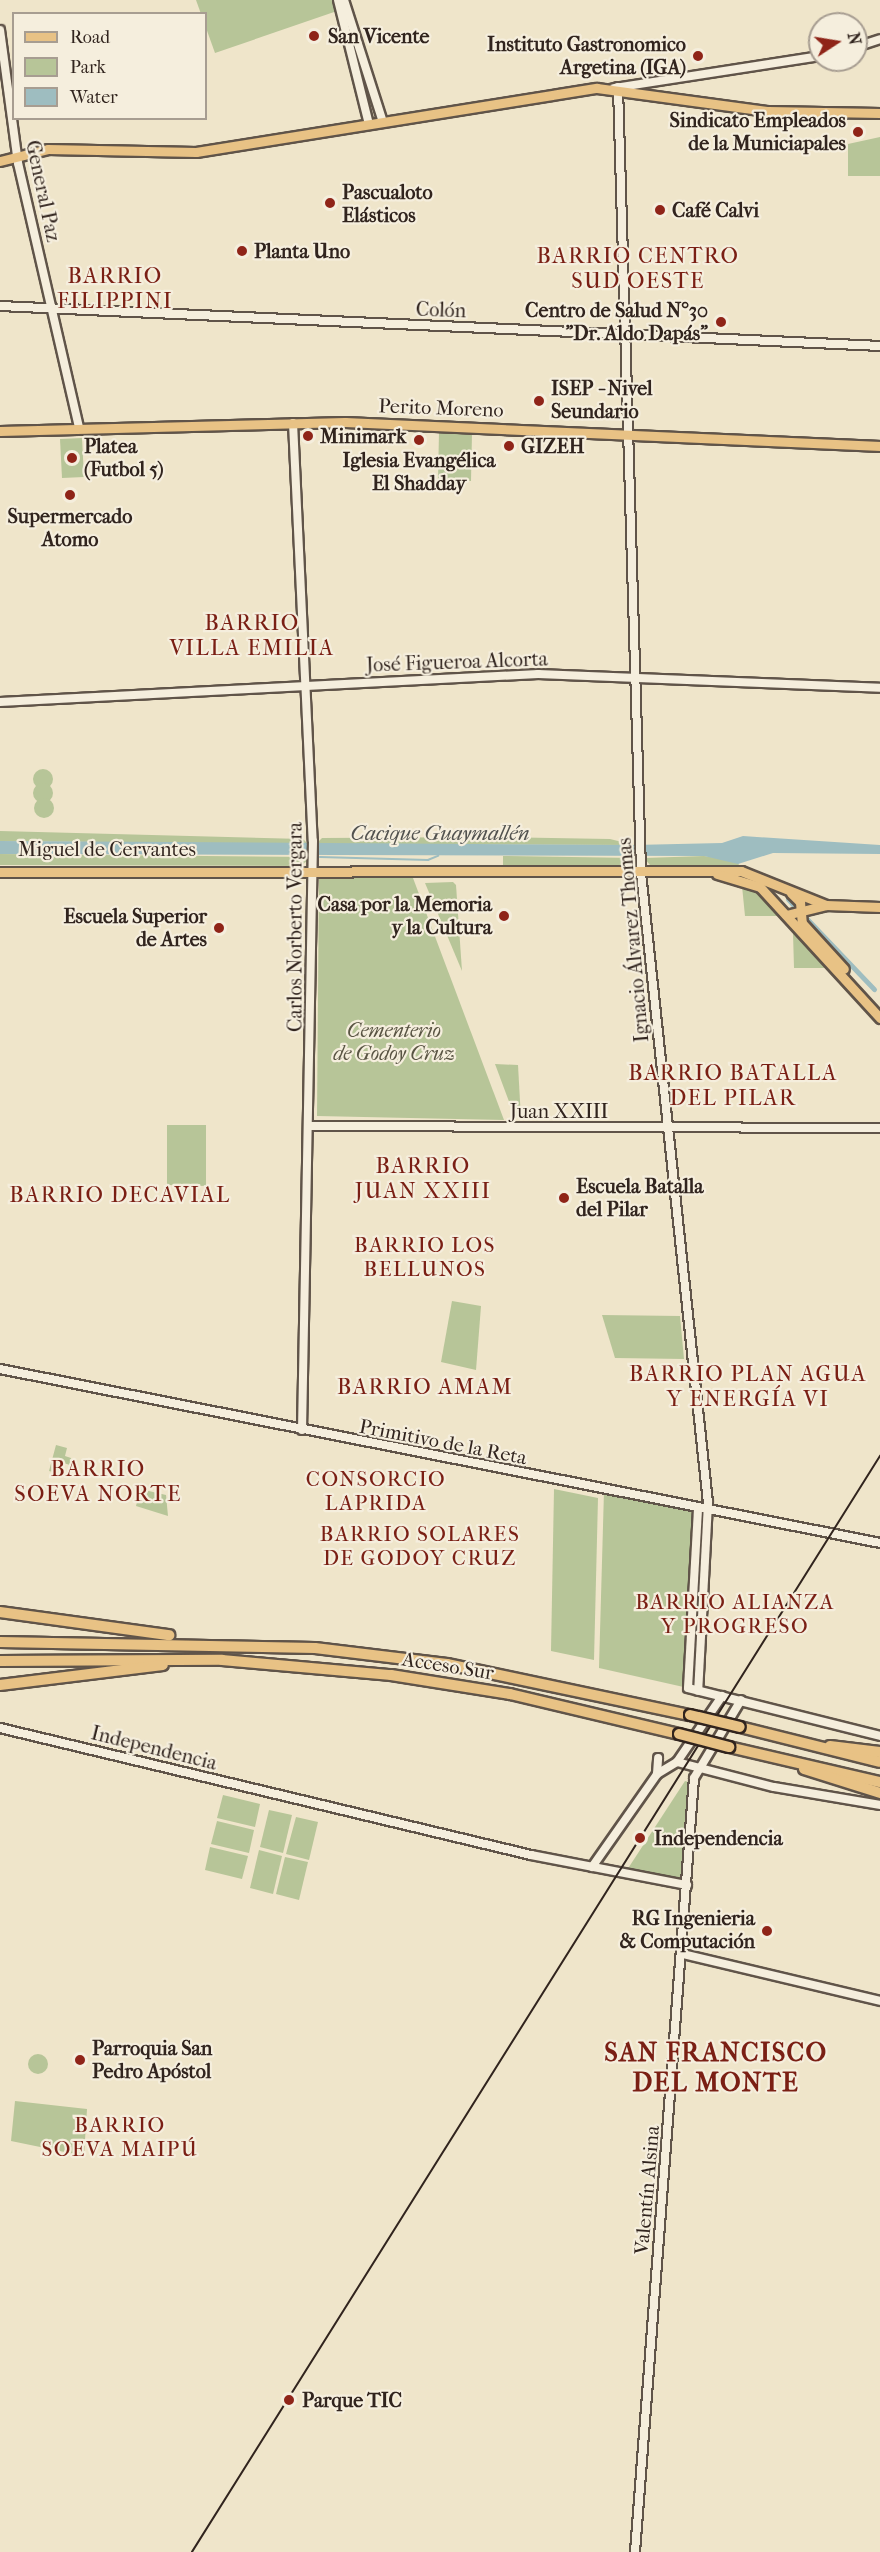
<!DOCTYPE html>
<meta charset="utf-8">
<style>
body{margin:0}
#map{position:relative;width:880px;height:2552px;overflow:hidden;background:#efe5ca;font-family:"IM FELL French Canon",serif}
div>[style]{position:absolute}
[style*='--x']{left:calc(var(--x)*1px);top:calc(var(--y)*1px);width:calc(var(--w)*1px);rotate:calc(var(--a)*1deg)}
.green>*{inset:0;background:#b7c598}
.round{border-radius:50%}
.water>*{inset:0;background:#9ebdc0}
.stream>*{height:1.5px;margin:-0.75px;padding:0 0.75px;transform-origin:0.75px;border-radius:0.75px;background:#9ebdc0}
.canal>*{height:5px;margin:-2.5px;padding:0 2.5px;transform-origin:2.5px;border-radius:2.5px;background:#9ebdc0}
.roads{filter:drop-shadow(2px 0 #605449) drop-shadow(-2px 0 #605449) drop-shadow(0 2px #605449) drop-shadow(0 -2px #605449)}
.minor>*{height:8px;margin:-4px;padding:0 4px;transform-origin:4px;border-radius:4px;background:#f5eedd}
.major>*{height:9px;margin:-4.5px;padding:0 4.5px;transform-origin:4.5px;border-radius:4.5px;background:#e8c285}
.highway>*{height:10px;margin:-5px;padding:0 5px;transform-origin:5px;border-radius:5px;background:#e8c285}
.tram>*{height:1.5px;margin:-0.75px;padding:0 0.75px;transform-origin:0.75px;border-radius:0.75px;background:#31241e}
.bridges{filter:drop-shadow(2px 0 #31241e) drop-shadow(-2px 0 #31241e) drop-shadow(0 2px #31241e) drop-shadow(0 -2px #31241e)}
.highway-bridge>*{height:10px;margin:-5px;padding:0 5px;transform-origin:5px;border-radius:5px;background:#e8c285}
.dots>*{width:16px;height:16px;translate:-50% -50%;box-sizing:border-box;border:3px solid #f5eedd;border-radius:50%}
span{translate:-50% -50%;white-space:nowrap;text-align:center;line-height:1.15;-webkit-text-stroke:4.5px #f5eedd;paint-order:stroke}
.poi-label{font-size:20px;color:#31241e;font-weight:700}
.left{translate:0 -50%;text-align:left}
.right{translate:-100% -50%;text-align:right}
.street-label{font-size:20px;color:#31241e}
.park-label{font-size:20px;color:#595443;font-style:italic}
.water-label{font-size:21px;color:#52524f;font-style:italic}
.neighbourhood-label{font-size:21px;color:#7a1f14;letter-spacing:1.5px}
.quarter-label{font-size:22px;color:#7a1f14;letter-spacing:1.5px}
.district-label{font-size:26px;color:#7a1f14;font-weight:700;letter-spacing:1.5px}
.legend{position:absolute;left:12px;top:12px;width:195px;height:108px;box-sizing:border-box;background:#f5eedd;border:2px solid #a79d91;margin:0;padding:8px 10px;list-style:none;font-size:18px;color:#31241e}
.legend li{display:flex;align-items:center;gap:12px;height:30px}
.legend b{width:30px;border:2px solid #a79d91}
.north{position:absolute;left:808px;top:12px;width:60px;height:60px;box-sizing:border-box;background:#f5eedd;border:2px solid #a79d91;border-radius:50%;rotate:78deg;font-size:16px;font-weight:700;line-height:24px;text-align:center;color:#31241e}
.north::after{content:'';display:block;margin:auto;width:21px;height:27px;background:#8f2418;clip-path:polygon(50% 0,100% 100%,50% 72%,0 100%)}
</style>
<div id="map">
<div class="green">
<div style="clip-path:polygon(196px 0,335px 0,337px 11px,215px 53px)"></div>
<div style="clip-path:polygon(880px 137px,880px 176px,848px 176px,848px 144px)"></div>
<div style="clip-path:polygon(439px 432px,472px 433px,471px 481px,438px 481px)"></div>
<div style="clip-path:polygon(82px 438px,84px 477px,62px 478px,60px 439px)"></div>
<div class="round" style="left:33px;top:769px;width:20px;height:20px"></div>
<div class="round" style="left:33px;top:783px;width:20px;height:20px"></div>
<div class="round" style="left:34px;top:798px;width:20px;height:20px"></div>
<div style="clip-path:polygon(0 831px,303px 839px,308px 844px,0 841px)"></div>
<div style="clip-path:polygon(495px 837px,610px 839px,634px 845px,316px 844px,322px 838px)"></div>
<div style="clip-path:polygon(0 854px,308px 857px,308px 860px,301px 866px,0 865px)"></div>
<div style="clip-path:polygon(503px 856px,635px 858px,625px 868px,561px 868px,503px 867px)"></div>
<div style="clip-path:polygon(704px 856px,738px 861px,739px 866px,650px 865px,644px 858px)"></div>
<div style="clip-path:polygon(319px 878px,413px 878px,504px 1120px,317px 1116px)"></div>
<div style="clip-path:polygon(453px 882px,456px 885px,462px 971px,425px 883px)"></div>
<div style="clip-path:polygon(742px 886px,753px 888px,779px 916px,745px 916px)"></div>
<div style="clip-path:polygon(793px 933px,824px 966px,826px 968px,794px 968px)"></div>
<div style="clip-path:polygon(495px 1064px,518px 1065px,521px 1119px,514px 1115px)"></div>
<div style="clip-path:polygon(167px 1125px,206px 1125px,206px 1186px,167px 1185px)"></div>
<div style="clip-path:polygon(452px 1301px,481px 1306px,476px 1370px,441px 1362px)"></div>
<div style="clip-path:polygon(602px 1315px,680px 1316px,684px 1359px,615px 1358px)"></div>
<div style="clip-path:polygon(56px 1445px,67px 1448px,65px 1456px,71px 1458px,70px 1465px,60px 1462px,57px 1473px,49px 1471px)"></div>
<div style="clip-path:polygon(140px 1489px,166px 1495px,168px 1516px,136px 1506px)"></div>
<div style="clip-path:polygon(554px 1489px,598px 1498px,594px 1660px,551px 1651px)"></div>
<div style="clip-path:polygon(604px 1491px,698px 1509px,688px 1688px,599px 1668px)"></div>
<div style="clip-path:polygon(685px 1781px,689px 1782px,682px 1880px,627px 1870px)"></div>
<div style="clip-path:polygon(223px 1795px,260px 1804px,255px 1827px,217px 1818px)"></div>
<div style="clip-path:polygon(269px 1810px,292px 1815px,283px 1853px,260px 1847px)"></div>
<div style="clip-path:polygon(296px 1817px,318px 1822px,309px 1860px,286px 1854px)"></div>
<div style="clip-path:polygon(217px 1821px,254px 1830px,249px 1853px,211px 1844px)"></div>
<div style="clip-path:polygon(210px 1847px,248px 1856px,242px 1879px,205px 1870px)"></div>
<div style="clip-path:polygon(259px 1850px,282px 1856px,273px 1894px,250px 1888px)"></div>
<div style="clip-path:polygon(285px 1857px,308px 1862px,299px 1900px,276px 1894px)"></div>
<div class="round" style="left:28px;top:2054px;width:20px;height:20px"></div>
<div style="clip-path:polygon(15px 2101px,87px 2109px,84px 2156px,11px 2141px)"></div>
</div>
<div class="water">
<div style="clip-path:polygon(743px 836px,880px 845px,880px 854px,773px 853px,738px 864px,704px 856px,0 854px,0 841px,634px 845px,722px 843px)"></div>
</div>
<div class="stream">
<div style="--x:320;--y:857;--w:108;--a:1.6"></div>
<div style="--x:428;--y:860;--w:11;--a:-22"></div>
</div>
<div class="canal">
<div style="--x:788;--y:899;--w:12;--a:48"></div>
<div style="--x:807;--y:919;--w:97;--a:46.3"></div>
</div>
<div class="roads">
<div class="minor">
<div style="--x:338;--y:0;--w:128;--a:76"></div>
<div style="--x:344;--y:0;--w:128;--a:72.3"></div>
<div style="--x:0;--y:30;--w:134;--a:82.3"></div>
<div style="--x:18;--y:163;--w:272;--a:77"></div>
<div style="--x:856;--y:47;--w:25;--a:-18"></div>
<div style="--x:618;--y:87;--w:786;--a:88.32"></div>
<div style="--x:641;--y:873;--w:634;--a:83.93"></div>
<div style="--x:708;--y:1503;--w:188;--a:93"></div>
<div style="--x:614;--y:88;--w:208;--a:-8.8"></div>
<div style="--x:0;--y:306;--w:881;--a:2.6"></div>
<div style="--x:293;--y:423;--w:418;--a:87.3"></div>
<div style="--x:313;--y:841;--w:589;--a:91.07"></div>
<div style="--x:0;--y:702;--w:539;--a:-2.98"></div>
<div style="--x:538;--y:674;--w:342;--a:2.3"></div>
<div style="--x:310;--y:1126;--w:570;--a:0.2"></div>
<div style="--x:0;--y:1369;--w:897;--a:11.18"></div>
<div style="--x:698;--y:1509;--w:179;--a:93.2"></div>
<div style="--x:688;--y:1688;--w:198;--a:14"></div>
<div style="--x:0;--y:1728;--w:546;--a:13.45"></div>
<div style="--x:531;--y:1855;--w:159;--a:10.9"></div>
<div style="--x:677;--y:1762;--w:100;--a:14.5"></div>
<div style="--x:774;--y:1787;--w:108;--a:9.6"></div>
<div style="--x:677;--y:1762;--w:80;--a:-55.7"></div>
<div style="--x:657;--y:1774;--w:16;--a:-86"></div>
<div style="--x:592;--y:1867;--w:113;--a:-55"></div>
<div style="--x:657;--y:1774;--w:23;--a:-31"></div>
<div style="--x:683;--y:1954;--w:203;--a:13.4"></div>
<div style="--x:635;--y:2552;--w:776;--a:-85.64"></div>
<div style="--x:694;--y:1778;--w:91;--a:-58.9"></div>
</div>
<div class="major">
<div style="--x:0;--y:161;--w:49;--a:-14"></div>
<div style="--x:48;--y:149;--w:148;--a:1.2"></div>
<div style="--x:196;--y:152;--w:406;--a:-9.1"></div>
<div style="--x:597;--y:88;--w:173;--a:7.7"></div>
<div style="--x:768;--y:111;--w:112;--a:1"></div>
<div style="--x:0;--y:431;--w:345;--a:-1.5"></div>
<div style="--x:345;--y:422;--w:536;--a:2.57"></div>
<div style="--x:0;--y:872;--w:741;--a:-0.08"></div>
<div style="--x:741;--y:871;--w:92;--a:21.8"></div>
<div style="--x:717;--y:874;--w:45;--a:16.8"></div>
<div style="--x:760;--y:887;--w:178;--a:47.5"></div>
<div style="--x:791;--y:893;--w:13;--a:45"></div>
<div style="--x:800;--y:902;--w:21;--a:85"></div>
<div style="--x:802;--y:923;--w:62;--a:47.6"></div>
<div style="--x:786;--y:915;--w:41;--a:-14"></div>
<div style="--x:826;--y:905;--w:54;--a:2.1"></div>
</div>
<div class="highway">
<div style="--x:0;--y:1612;--w:171;--a:7.8"></div>
<div style="--x:0;--y:1642;--w:315;--a:1.1"></div>
<div style="--x:315;--y:1648;--w:133;--a:6.9"></div>
<div style="--x:447;--y:1664;--w:248;--a:11.9"></div>
<div style="--x:0;--y:1661;--w:222;--a:-0.3"></div>
<div style="--x:222;--y:1660;--w:170;--a:5.1"></div>
<div style="--x:391;--y:1675;--w:121;--a:9.1"></div>
<div style="--x:510;--y:1694;--w:174;--a:13.3"></div>
<div style="--x:0;--y:1685;--w:164;--a:-7"></div>
<div style="--x:740;--y:1727;--w:144;--a:14"></div>
<div style="--x:830;--y:1746;--w:50;--a:6.8"></div>
<div style="--x:729;--y:1747;--w:155;--a:13.1"></div>
<div style="--x:804;--y:1769;--w:80;--a:17.5"></div>
</div>
</div>
<div class="tram">
<div style="--x:192;--y:2552;--w:1294;--a:-57.88"></div>
</div>
<div class="bridges">
<div class="highway-bridge">
<div style="--x:690;--y:1715;--w:51;--a:13.5"></div>
<div style="--x:679;--y:1734;--w:52;--a:14.6"></div>
</div>
</div>
<div class="dots">
<div style="left:314px;top:36px;background:#8f2418"></div>
<div style="left:698px;top:56px;background:#8f2418"></div>
<div style="left:858px;top:132px;background:#8f2418"></div>
<div style="left:330px;top:203px;background:#8f2418"></div>
<div style="left:660px;top:210px;background:#8f2418"></div>
<div style="left:242px;top:251px;background:#8f2418"></div>
<div style="left:721px;top:322px;background:#8f2418"></div>
<div style="left:539px;top:401px;background:#8f2418"></div>
<div style="left:308px;top:436px;background:#8f2418"></div>
<div style="left:419px;top:440px;background:#8f2418"></div>
<div style="left:509px;top:446px;background:#8f2418"></div>
<div style="left:72px;top:458px;background:#8f2418"></div>
<div style="left:70px;top:495px;background:#8f2418"></div>
<div style="left:504px;top:916px;background:#8f2418"></div>
<div style="left:219px;top:928px;background:#8f2418"></div>
<div style="left:564px;top:1198px;background:#8f2418"></div>
<div style="left:640px;top:1838px;background:#8f2418"></div>
<div style="left:767px;top:1931px;background:#8f2418"></div>
<div style="left:80px;top:2060px;background:#8f2418"></div>
<div style="left:289px;top:2400px;background:#8f2418"></div>
</div>
<div class="poi-label">
<span class="left" style="left:328px;top:36px">San Vicente</span>
<span class="right" style="left:686px;top:56px">Instituto Gastronomico<br>Argetina (IGA)</span>
<span class="right" style="left:846px;top:132px">Sindicato Empleados<br>de la Municiapales</span>
<span class="left" style="left:342px;top:204px">Pascualoto<br>Elásticos</span>
<span class="left" style="left:672px;top:210px">Café Calvi</span>
<span class="left" style="left:254px;top:251px">Planta Uno</span>
<span class="right" style="left:708px;top:322px">Centro de Salud N°30<br>"Dr. Aldo Dapás"</span>
<span class="left" style="left:551px;top:400px">ISEP - Nivel<br>Seundario</span>
<span class="left" style="left:320px;top:436px">Minimark</span>
<span class="left" style="left:84px;top:458px">Platea<br>(Futbol 5)</span>
<span class="left" style="left:521px;top:446px">GIZEH</span>
<span style="left:419px;top:472px">Iglesia Evangélica<br>El Shadday</span>
<span style="left:70px;top:528px">Supermercado<br>Atomo</span>
<span class="right" style="left:492px;top:916px">Casa por la Memoria<br>y la Cultura</span>
<span class="right" style="left:207px;top:928px">Escuela Superior<br>de Artes</span>
<span class="left" style="left:576px;top:1198px">Escuela Batalla<br>del Pilar</span>
<span class="left" style="left:654px;top:1838px">Independencia</span>
<span class="right" style="left:755px;top:1930px">RG Ingenieria<br>&amp; Computación</span>
<span class="left" style="left:92px;top:2060px">Parroquia San<br>Pedro Apóstol</span>
<span class="left" style="left:302px;top:2400px">Parque TIC</span>
</div>
<div class="street-label">
<span style="left:43px;top:191px;rotate:78deg">General Paz</span>
<span style="left:441px;top:310px;rotate:2deg">Colón</span>
<span style="left:441px;top:408px;rotate:2deg">Perito Moreno</span>
<span style="left:457px;top:662px;rotate:-2deg">José Figueroa Alcorta</span>
<span style="left:107px;top:849px">Miguel de Cervantes</span>
<span style="left:295px;top:927px;rotate:-90deg">Carlos Norberto Vergara</span>
<span style="left:633px;top:940px;rotate:-95deg">Ignacio Álvarez Thomas</span>
<span style="left:559px;top:1111px">Juan XXIII</span>
<span style="left:443px;top:1442px;rotate:11deg">Primitivo de la Reta</span>
<span style="left:448px;top:1666px;rotate:9deg">Acceso Sur</span>
<span style="left:154px;top:1748px;rotate:14deg">Independencia</span>
<span style="left:647px;top:2190px;rotate:-85deg">Valentín Alsina</span>
</div>
<div class="park-label">
<span style="left:394px;top:1042px">Cementerio<br>de Godoy Cruz</span>
</div>
<div class="water-label">
<span style="left:440px;top:833px">Cacique Guaymallén</span>
</div>
<div class="neighbourhood-label">
<span style="left:425px;top:1257px">BARRIO LOS<br>BELLUNOS</span>
<span style="left:376px;top:1491px">CONSORCIO<br>LAPRIDA</span>
<span style="left:420px;top:1546px">BARRIO SOLARES<br>DE GODOY CRUZ</span>
<span style="left:735px;top:1614px">BARRIO ALIANZA<br>Y PROGRESO</span>
<span style="left:120px;top:2137px">BARRIO<br>SOEVA MAIPÚ</span>
</div>
<div class="quarter-label">
<span style="left:638px;top:269px">BARRIO CENTRO<br>SUD OESTE</span>
<span style="left:115px;top:289px">BARRIO<br>FILIPPINI</span>
<span style="left:252px;top:636px">BARRIO<br>VILLA EMILIA</span>
<span style="left:733px;top:1086px">BARRIO BATALLA<br>DEL PILAR</span>
<span style="left:423px;top:1179px">BARRIO<br>JUAN XXIII</span>
<span style="left:120px;top:1196px">BARRIO DECAVIAL</span>
<span style="left:748px;top:1387px">BARRIO PLAN AGUA<br>Y ENERGÍA VI</span>
<span style="left:425px;top:1388px">BARRIO AMAM</span>
<span style="left:98px;top:1482px">BARRIO<br>SOEVA NORTE</span>
</div>
<div class="district-label">
<span style="left:716px;top:2068px">SAN FRANCISCO<br>DEL MONTE</span>
</div>
<ul class="legend">
<li><b style="height:8px;background:#e8c285"></b>Road</li>
<li><b style="height:16px;background:#b7c598"></b>Park</li>
<li><b style="height:16px;background:#9ebdc0"></b>Water</li>
</ul>
<div class="north">N</div>
</div>
